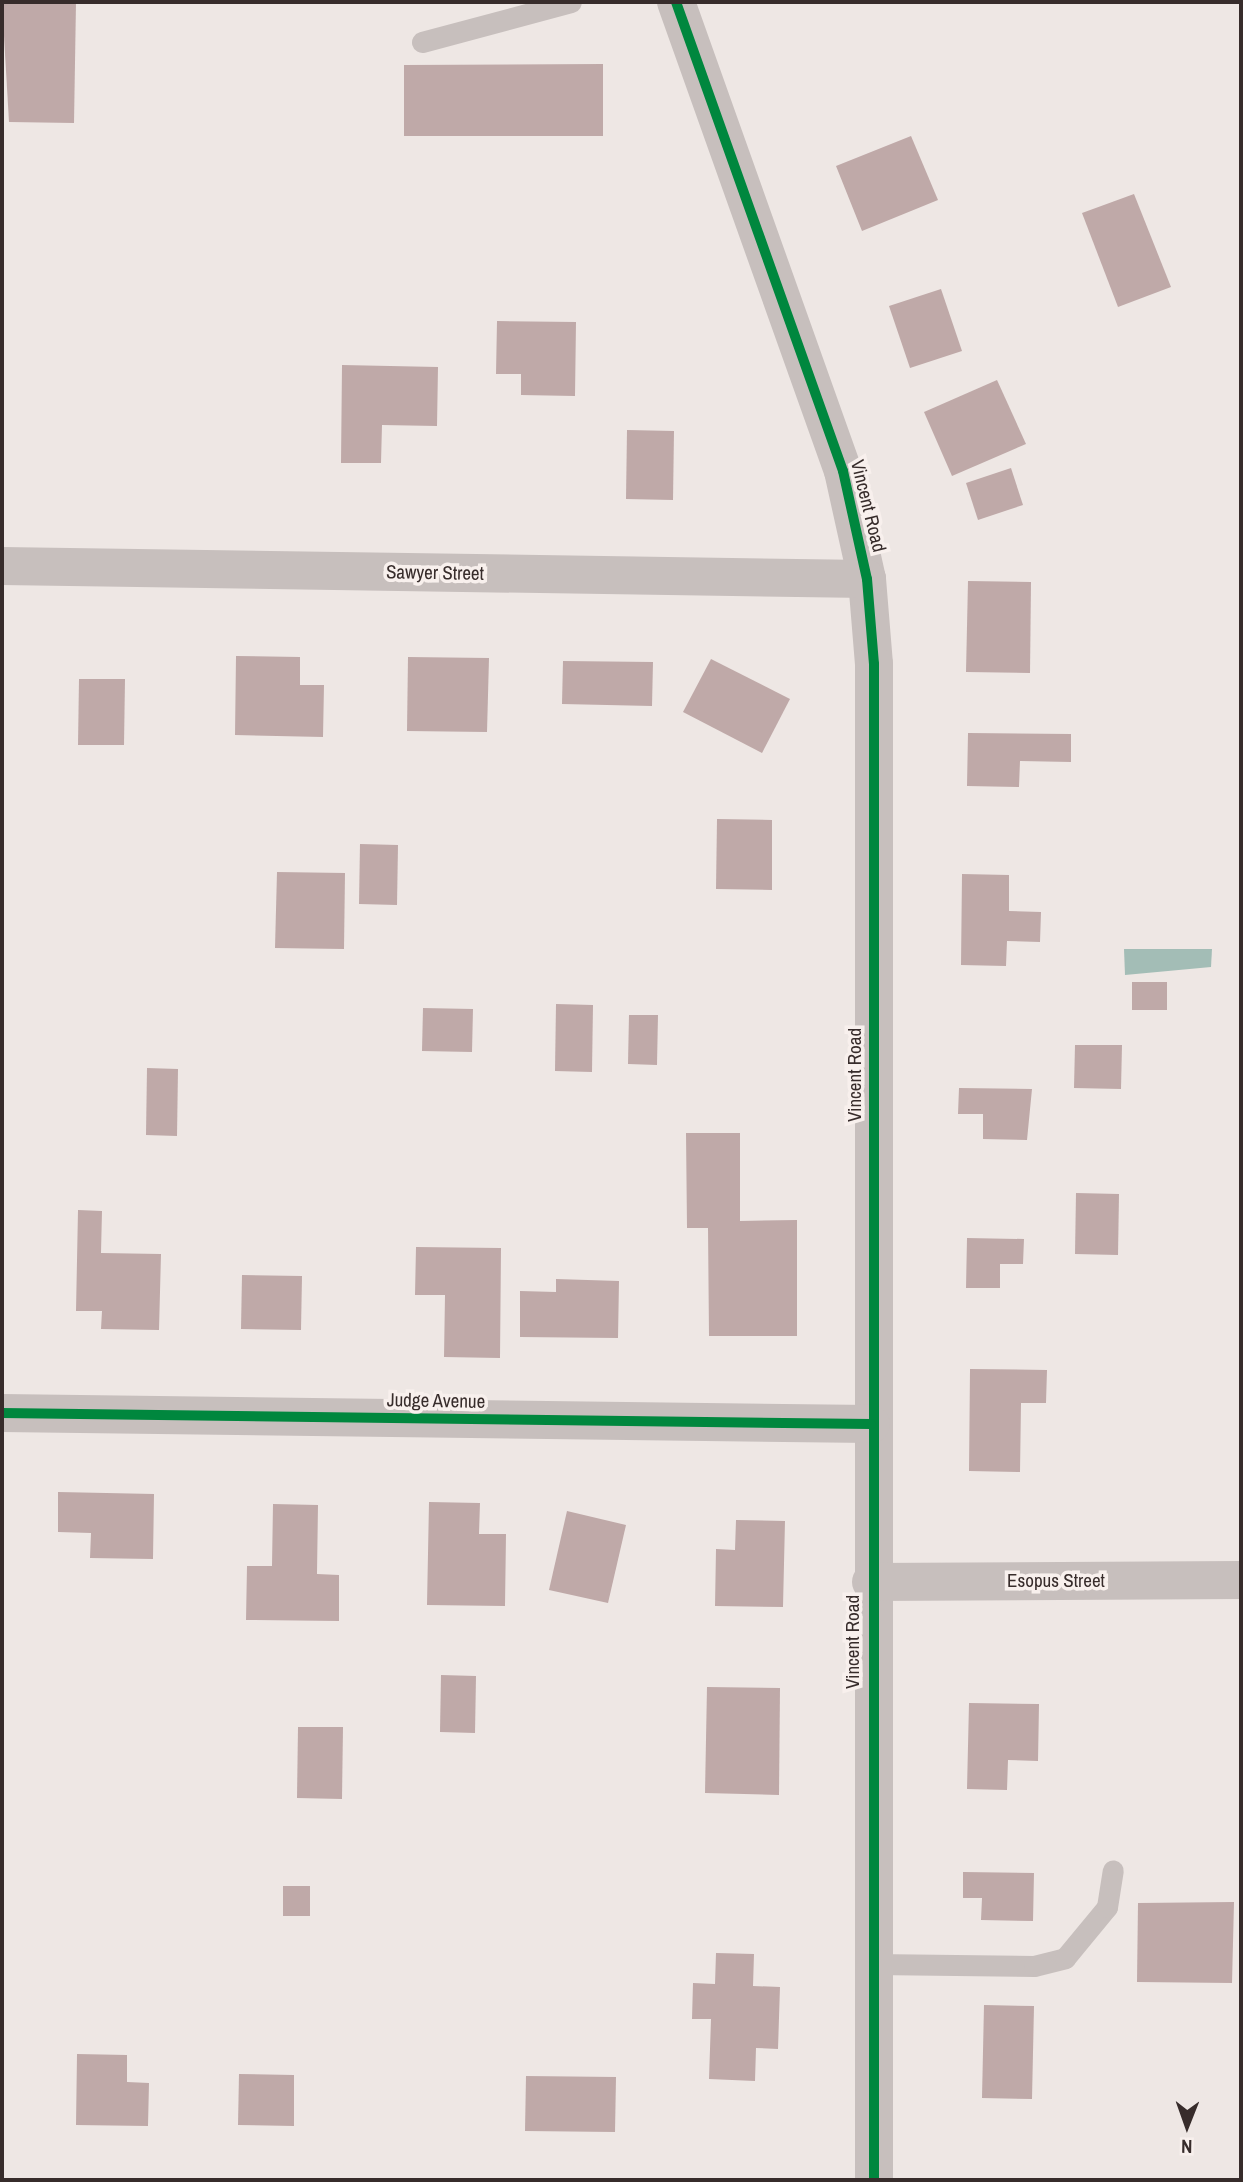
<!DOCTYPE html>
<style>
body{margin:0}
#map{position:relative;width:1243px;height:2182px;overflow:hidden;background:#eee7e4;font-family:"Archivo Narrow",sans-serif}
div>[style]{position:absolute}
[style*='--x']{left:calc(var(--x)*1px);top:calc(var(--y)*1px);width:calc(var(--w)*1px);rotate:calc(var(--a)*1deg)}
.water>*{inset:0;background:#a3bdb6}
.building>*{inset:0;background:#bfa9a8}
.service>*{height:21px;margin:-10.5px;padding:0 10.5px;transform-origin:10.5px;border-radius:10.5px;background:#c7bfbd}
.minor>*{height:38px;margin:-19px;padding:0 19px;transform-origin:19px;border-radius:19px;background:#c7bfbd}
.cycleway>*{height:10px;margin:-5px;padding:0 5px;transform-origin:5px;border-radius:5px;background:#00873e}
span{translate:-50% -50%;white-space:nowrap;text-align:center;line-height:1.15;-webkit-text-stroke:7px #f8f0ed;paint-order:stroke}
.street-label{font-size:19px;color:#372c2b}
.frame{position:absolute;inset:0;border:4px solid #372c2b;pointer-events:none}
.north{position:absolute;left:1152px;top:2091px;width:70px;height:70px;-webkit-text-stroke:5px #f8f0ed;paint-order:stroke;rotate:181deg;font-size:19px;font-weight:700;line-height:28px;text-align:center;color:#372c2b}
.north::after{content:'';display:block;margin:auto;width:24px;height:32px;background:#372c2b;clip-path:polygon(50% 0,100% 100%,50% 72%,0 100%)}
</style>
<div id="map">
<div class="water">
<div style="clip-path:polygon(1124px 949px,1212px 949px,1211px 967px,1125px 975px)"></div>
</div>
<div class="building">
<div style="clip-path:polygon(2px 2px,76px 2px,74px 123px,9px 122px)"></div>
<div style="clip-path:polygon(603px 64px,603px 136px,404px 136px,404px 65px)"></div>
<div style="clip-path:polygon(911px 136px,938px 200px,862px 231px,836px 166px)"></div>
<div style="clip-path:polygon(1134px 194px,1171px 287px,1118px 307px,1082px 213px)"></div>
<div style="clip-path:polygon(941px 289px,962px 351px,910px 368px,889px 306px)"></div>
<div style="clip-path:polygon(497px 321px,576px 322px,575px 396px,521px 395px,521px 374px,496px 374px)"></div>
<div style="clip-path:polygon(342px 365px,438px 367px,437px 426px,382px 425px,381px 463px,341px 463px)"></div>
<div style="clip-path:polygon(997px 380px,1026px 444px,952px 476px,924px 412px)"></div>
<div style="clip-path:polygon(627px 430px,674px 431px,673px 500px,626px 499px)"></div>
<div style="clip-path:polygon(1011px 468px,1023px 505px,978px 520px,966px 483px)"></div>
<div style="clip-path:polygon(968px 581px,1031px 582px,1030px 673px,966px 672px)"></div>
<div style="clip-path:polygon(236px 656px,300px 657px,300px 685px,324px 685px,323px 737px,235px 735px)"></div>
<div style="clip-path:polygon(408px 657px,489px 658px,487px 732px,407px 731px)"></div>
<div style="clip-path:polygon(711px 659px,790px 699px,762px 753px,683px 712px)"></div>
<div style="clip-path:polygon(563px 661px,653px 662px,652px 706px,562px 704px)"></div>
<div style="clip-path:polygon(79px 679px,125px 679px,124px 745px,78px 745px)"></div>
<div style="clip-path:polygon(968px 733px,1071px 734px,1071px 762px,1020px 761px,1019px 787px,967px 786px)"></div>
<div style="clip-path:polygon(717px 819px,772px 820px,772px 890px,716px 889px)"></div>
<div style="clip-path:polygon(360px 844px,398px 845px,397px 905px,359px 904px)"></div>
<div style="clip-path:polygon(277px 872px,345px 873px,344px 949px,275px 948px)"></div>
<div style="clip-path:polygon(962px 874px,1009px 875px,1009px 911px,1041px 912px,1040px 942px,1007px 941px,1006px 966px,961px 965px)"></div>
<div style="clip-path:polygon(1132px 982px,1167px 982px,1167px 1010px,1132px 1010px)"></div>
<div style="clip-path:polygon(556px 1004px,593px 1005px,592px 1072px,555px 1071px)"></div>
<div style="clip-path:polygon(423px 1008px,473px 1009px,472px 1052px,422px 1051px)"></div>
<div style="clip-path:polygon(629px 1015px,658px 1015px,657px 1065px,628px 1064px)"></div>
<div style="clip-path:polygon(1075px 1045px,1122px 1045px,1121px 1089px,1074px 1088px)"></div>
<div style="clip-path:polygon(147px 1068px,178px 1069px,177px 1136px,146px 1135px)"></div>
<div style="clip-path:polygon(959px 1088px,1032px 1089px,1027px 1140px,983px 1139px,983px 1114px,958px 1114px)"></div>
<div style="clip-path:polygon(686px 1133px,740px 1133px,740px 1221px,797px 1220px,797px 1336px,709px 1336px,708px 1228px,687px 1228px)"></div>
<div style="clip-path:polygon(1076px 1193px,1119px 1194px,1118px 1255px,1075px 1254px)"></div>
<div style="clip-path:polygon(78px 1210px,102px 1211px,101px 1253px,161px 1254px,159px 1330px,101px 1329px,102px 1311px,76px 1311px)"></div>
<div style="clip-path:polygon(967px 1238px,1024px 1239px,1023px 1264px,1000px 1264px,1000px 1288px,966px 1288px)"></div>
<div style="clip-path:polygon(416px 1247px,501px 1248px,500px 1358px,444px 1357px,445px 1295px,415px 1295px)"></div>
<div style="clip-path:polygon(242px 1275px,302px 1276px,301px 1330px,241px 1329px)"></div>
<div style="clip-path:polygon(556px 1279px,619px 1281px,618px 1338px,520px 1337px,520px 1291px,556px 1292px)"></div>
<div style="clip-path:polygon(970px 1369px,1047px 1370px,1046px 1403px,1021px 1403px,1020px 1472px,969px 1471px)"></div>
<div style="clip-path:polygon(58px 1492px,154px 1494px,153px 1559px,90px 1558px,91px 1533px,58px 1532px)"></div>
<div style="clip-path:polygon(429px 1502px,480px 1503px,479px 1534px,506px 1534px,505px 1606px,427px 1605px)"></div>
<div style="clip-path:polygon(273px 1504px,318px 1505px,317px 1574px,339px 1575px,339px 1621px,246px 1620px,247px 1566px,272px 1566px)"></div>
<div style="clip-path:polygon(567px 1511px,626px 1525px,608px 1603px,549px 1590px)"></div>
<div style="clip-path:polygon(736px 1520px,785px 1521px,783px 1607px,715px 1606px,716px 1549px,735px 1550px)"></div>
<div style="clip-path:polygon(441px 1675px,476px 1676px,475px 1733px,440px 1732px)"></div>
<div style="clip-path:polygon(707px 1687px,780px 1688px,779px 1795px,705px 1793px)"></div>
<div style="clip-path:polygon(969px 1703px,1039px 1704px,1038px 1761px,1008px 1760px,1007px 1790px,967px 1789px)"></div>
<div style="clip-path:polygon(298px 1727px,343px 1727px,342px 1799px,297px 1798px)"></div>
<div style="clip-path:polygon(963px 1872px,1034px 1873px,1033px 1921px,981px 1920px,982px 1898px,963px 1898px)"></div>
<div style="clip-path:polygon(283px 1886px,310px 1886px,310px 1916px,283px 1916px)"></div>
<div style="clip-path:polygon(1234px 1902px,1232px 1983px,1137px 1982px,1138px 1903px)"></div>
<div style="clip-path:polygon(716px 1953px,754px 1954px,753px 1986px,780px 1987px,778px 2049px,756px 2048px,755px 2081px,709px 2079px,711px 2019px,692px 2019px,693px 1983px,715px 1984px)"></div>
<div style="clip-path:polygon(984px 2005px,1034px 2006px,1032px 2099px,982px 2098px)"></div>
<div style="clip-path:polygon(77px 2054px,127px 2055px,127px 2082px,149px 2083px,148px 2126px,76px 2125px)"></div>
<div style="clip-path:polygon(239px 2074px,294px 2075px,294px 2126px,238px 2125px)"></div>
<div style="clip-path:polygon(526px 2076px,616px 2077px,615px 2132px,525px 2131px)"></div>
</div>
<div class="service">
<div style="--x:422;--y:42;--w:154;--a:-15"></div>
<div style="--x:873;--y:1964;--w:161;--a:0.7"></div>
<div style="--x:1034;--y:1966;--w:32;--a:-14"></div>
<div style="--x:1065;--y:1958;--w:66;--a:-50.5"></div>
<div style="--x:1107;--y:1907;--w:37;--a:-81"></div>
</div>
<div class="minor">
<div style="--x:676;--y:2;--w:498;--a:70.4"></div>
<div style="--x:843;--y:471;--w:111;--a:77.5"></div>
<div style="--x:867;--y:579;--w:85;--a:85.3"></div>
<div style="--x:874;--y:664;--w:1516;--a:90"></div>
<div style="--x:2;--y:566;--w:865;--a:0.86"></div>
<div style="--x:2;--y:1413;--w:869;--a:0.73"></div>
<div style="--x:871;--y:1582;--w:370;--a:-0.3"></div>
</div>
<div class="cycleway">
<div style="--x:676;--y:2;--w:498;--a:70.4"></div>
<div style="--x:843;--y:471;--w:111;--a:77.5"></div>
<div style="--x:867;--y:579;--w:85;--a:85.3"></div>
<div style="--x:874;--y:664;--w:1516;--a:90"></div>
<div style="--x:2;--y:1413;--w:869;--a:0.73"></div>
</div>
<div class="street-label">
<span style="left:868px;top:506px;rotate:76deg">Vincent Road</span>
<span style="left:435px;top:573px;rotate:1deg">Sawyer Street</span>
<span style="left:855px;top:1075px;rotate:-90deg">Vincent Road</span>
<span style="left:436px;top:1401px;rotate:1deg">Judge Avenue</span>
<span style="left:1056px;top:1581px">Esopus Street</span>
<span style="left:853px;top:1642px;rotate:-90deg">Vincent Road</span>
</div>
<div class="frame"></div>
<div class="north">N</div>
</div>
